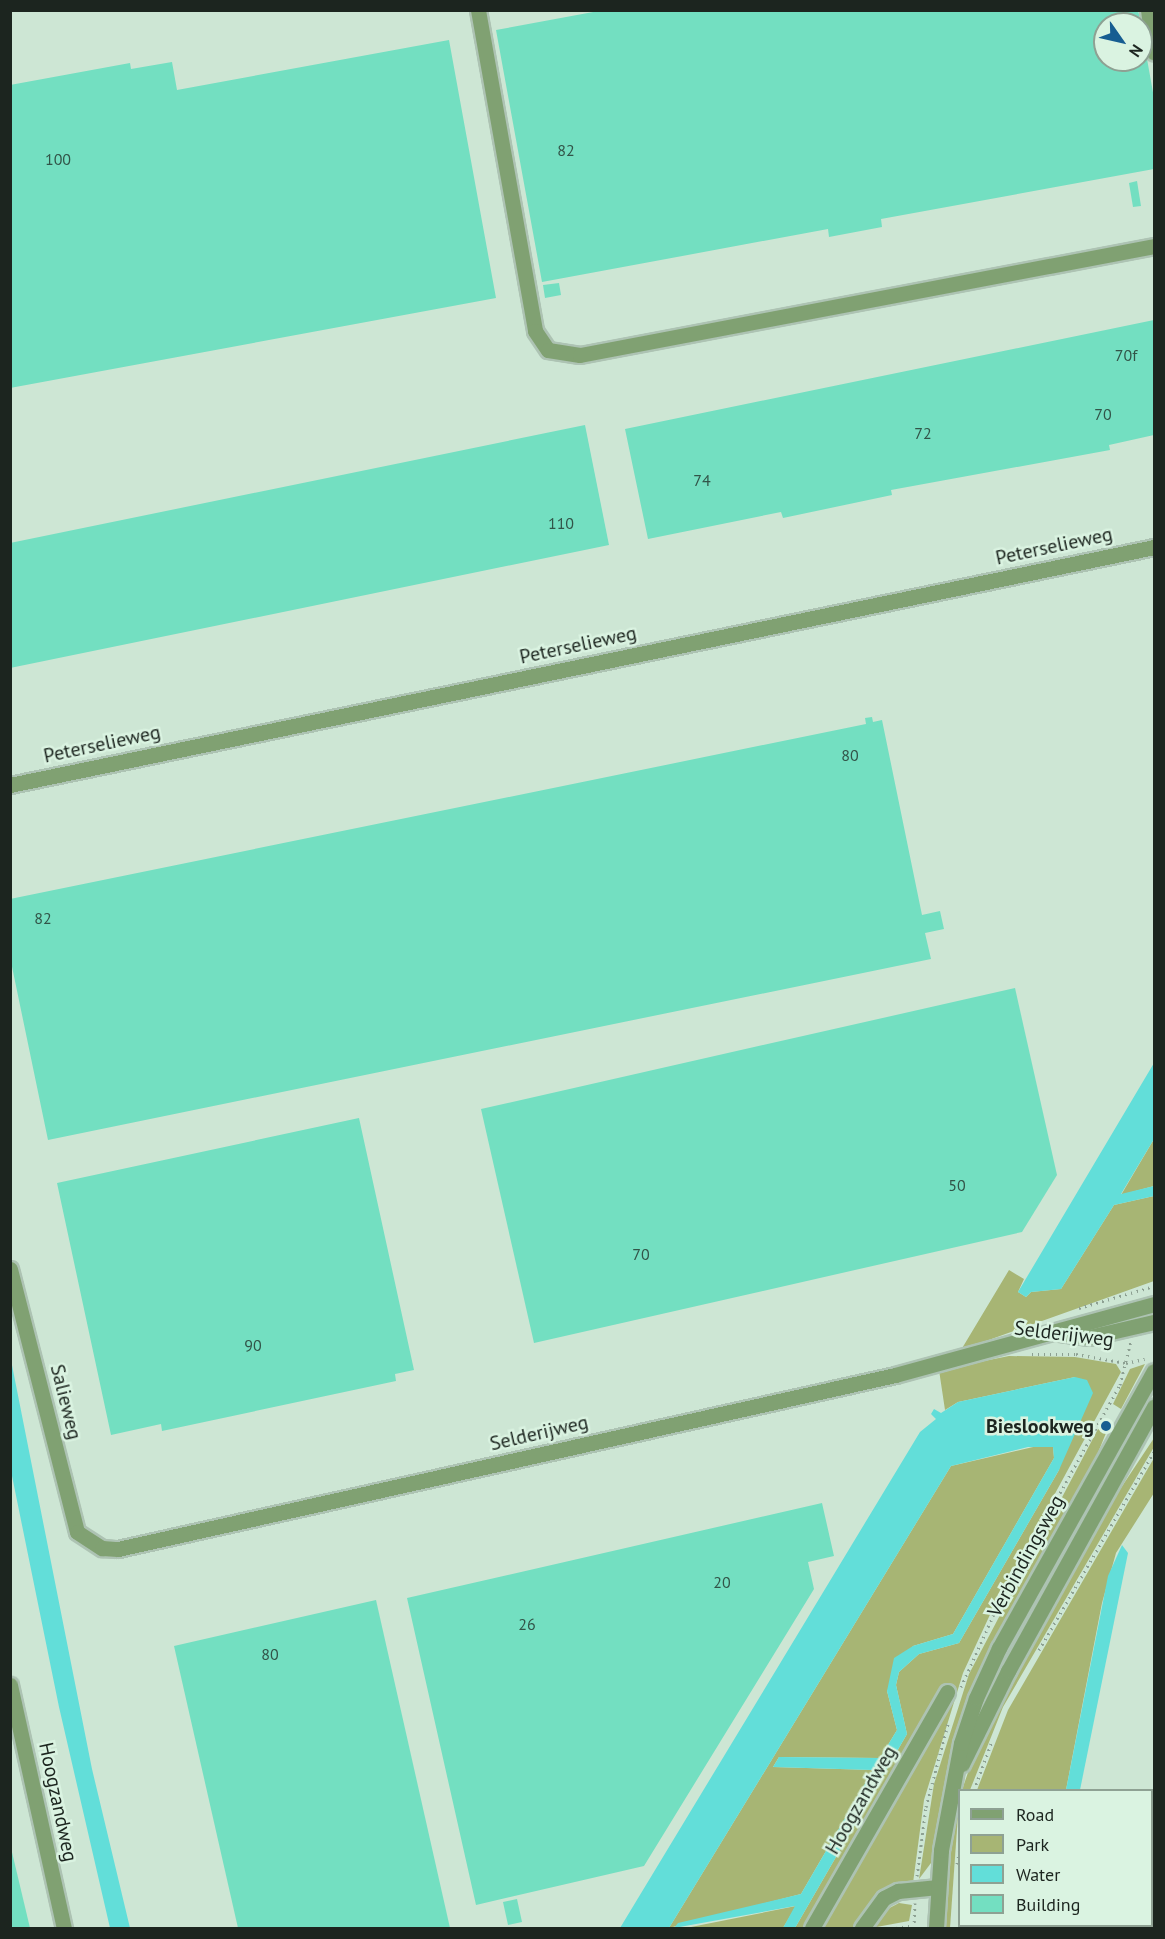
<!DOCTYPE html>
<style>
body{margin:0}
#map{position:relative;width:1165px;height:1939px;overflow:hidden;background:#cde6d4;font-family:"PT Sans",sans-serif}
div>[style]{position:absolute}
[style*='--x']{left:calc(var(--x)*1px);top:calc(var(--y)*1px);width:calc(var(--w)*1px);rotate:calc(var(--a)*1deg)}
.green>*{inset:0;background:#a7b574}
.water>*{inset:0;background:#62ded9}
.building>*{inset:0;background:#73dfc1}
.path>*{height:3px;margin-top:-1.5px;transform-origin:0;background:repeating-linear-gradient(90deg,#8da092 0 1.5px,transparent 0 6px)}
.roads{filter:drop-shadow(2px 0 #adc3b3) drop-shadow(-2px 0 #adc3b3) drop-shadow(0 2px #adc3b3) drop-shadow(0 -2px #adc3b3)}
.minor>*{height:15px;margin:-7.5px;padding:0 7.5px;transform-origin:7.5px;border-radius:7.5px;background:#80a172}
.dots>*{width:16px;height:16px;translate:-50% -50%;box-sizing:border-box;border:3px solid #daf3e1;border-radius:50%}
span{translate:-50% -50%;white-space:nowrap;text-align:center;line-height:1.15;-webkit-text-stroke:5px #daf3e1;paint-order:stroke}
.number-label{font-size:16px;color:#325448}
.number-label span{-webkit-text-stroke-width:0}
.street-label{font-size:20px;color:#1c251f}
.poi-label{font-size:20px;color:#1c251f;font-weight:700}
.right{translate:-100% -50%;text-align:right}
.frame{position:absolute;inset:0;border:12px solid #1c251f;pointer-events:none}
.legend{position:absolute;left:958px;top:1789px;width:195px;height:138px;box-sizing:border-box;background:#daf3e1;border:2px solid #8ea193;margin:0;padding:8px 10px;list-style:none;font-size:18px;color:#1c251f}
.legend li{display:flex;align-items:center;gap:12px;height:30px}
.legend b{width:30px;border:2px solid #8ea193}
.north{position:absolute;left:1093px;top:12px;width:60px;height:60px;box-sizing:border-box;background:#daf3e1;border:2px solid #8ea193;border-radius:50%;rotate:124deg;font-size:16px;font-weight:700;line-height:24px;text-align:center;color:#1c251f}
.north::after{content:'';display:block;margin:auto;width:21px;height:27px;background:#165d91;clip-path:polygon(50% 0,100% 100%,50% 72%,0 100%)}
</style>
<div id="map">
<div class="green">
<div style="clip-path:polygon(1154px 1139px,1154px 1186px,1121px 1195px)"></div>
<div style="clip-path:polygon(1154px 1196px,1154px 1281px,961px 1350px,1009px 1270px,1024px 1279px,1018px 1292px,1026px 1297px,1031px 1292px,1061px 1289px,1114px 1205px)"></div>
<div style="clip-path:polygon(1009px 1356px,1075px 1357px,1116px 1364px,1121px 1372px,994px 1606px,963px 1673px,924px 1800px,913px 1883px,880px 1893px,856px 1928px,816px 1928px,952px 1694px,806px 1928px,795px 1928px,907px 1734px,896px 1685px,899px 1672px,919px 1654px,959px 1643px,1059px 1470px,1075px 1377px,958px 1402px,945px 1410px,939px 1370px)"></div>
<div style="clip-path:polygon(1145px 1364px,1121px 1409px,1113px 1404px,1130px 1369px)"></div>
<div style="clip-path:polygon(1098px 1429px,1106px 1433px,1089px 1475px,948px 1771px,931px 1863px,919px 1879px,934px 1784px,969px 1674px)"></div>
<div style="clip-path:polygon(1154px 1438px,1154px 1447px,1003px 1707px,970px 1790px,962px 1790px,983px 1729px,1027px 1647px,1103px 1515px)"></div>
<div style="clip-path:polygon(1046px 1444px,1053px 1447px,1054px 1458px,953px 1634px,913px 1646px,887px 1691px,897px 1730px,880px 1758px,779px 1757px,773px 1767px,873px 1770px,801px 1894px,669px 1928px,951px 1466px)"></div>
<div style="clip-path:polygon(1154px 1458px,1154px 1493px,1116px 1553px,1102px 1603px,1066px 1790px,977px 1790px,1008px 1710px)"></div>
<div style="clip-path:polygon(1092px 1489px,1096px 1491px,1061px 1570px,1034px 1616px,1023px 1610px)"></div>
<div style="clip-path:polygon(959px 1801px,950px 1928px,944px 1928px,947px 1877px)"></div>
<div style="clip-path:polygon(899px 1903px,912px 1905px,909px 1921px,871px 1928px,882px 1912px)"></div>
<div style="clip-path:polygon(796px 1906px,783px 1928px,686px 1928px)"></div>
</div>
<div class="water">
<div style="clip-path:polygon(1154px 1063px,1154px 1139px,1121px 1194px,1154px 1186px,1154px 1196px,1114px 1205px,1061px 1289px,1031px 1292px,1026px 1297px,1018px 1292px)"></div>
<div style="clip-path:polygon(10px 1355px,92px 1769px,130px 1928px,110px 1928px,59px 1707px,11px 1471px)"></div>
<div style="clip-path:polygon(1075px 1377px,1087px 1380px,1093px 1393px,1059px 1470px,959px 1643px,919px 1654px,899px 1672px,896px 1685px,907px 1734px,795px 1928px,783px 1928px,795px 1906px,674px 1928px,678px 1923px,801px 1894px,873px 1770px,773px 1767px,779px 1757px,880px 1758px,897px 1730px,887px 1691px,894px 1658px,913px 1646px,953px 1634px,1054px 1458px,1053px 1447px,1028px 1447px,951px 1466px,669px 1928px,620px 1928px,920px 1432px,936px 1419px,931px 1414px,934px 1409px,941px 1413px,958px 1402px)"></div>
<div style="clip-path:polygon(1122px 1545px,1128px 1553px,1080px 1790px,1066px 1790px,1108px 1576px)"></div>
</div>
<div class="building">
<div style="clip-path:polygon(604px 10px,1138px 10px,1141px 24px,1105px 24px,1105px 60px,1141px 60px,1142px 31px,1154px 98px,1154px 169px,881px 219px,882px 227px,829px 237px,828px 229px,542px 282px,496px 30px)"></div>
<div style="clip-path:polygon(449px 40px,496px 298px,10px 388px,10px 85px,130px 63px,131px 69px,172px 62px,177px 90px)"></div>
<div style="clip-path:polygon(1137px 181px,1141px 206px,1133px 207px,1129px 183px)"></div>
<div style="clip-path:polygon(559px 283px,561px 295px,545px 298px,543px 285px)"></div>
<div style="clip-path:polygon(1154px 320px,1154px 435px,1109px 445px,1110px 450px,891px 490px,892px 495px,783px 518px,781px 512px,648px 539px,625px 429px)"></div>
<div style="clip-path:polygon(585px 425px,609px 545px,10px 668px,10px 543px)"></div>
<div style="clip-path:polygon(872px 717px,873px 722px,882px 720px,922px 915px,940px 911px,944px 929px,925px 933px,931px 959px,48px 1140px,10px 957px,10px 899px,866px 724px,865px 718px)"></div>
<div style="clip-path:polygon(1015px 988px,1057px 1175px,1022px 1232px,534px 1343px,481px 1109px)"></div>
<div style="clip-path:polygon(359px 1118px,414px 1370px,395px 1374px,396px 1381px,162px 1431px,161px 1424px,111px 1435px,57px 1183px)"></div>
<div style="clip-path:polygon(822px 1503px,834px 1556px,808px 1562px,814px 1589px,644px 1866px,476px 1905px,407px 1598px)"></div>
<div style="clip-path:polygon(376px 1600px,450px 1928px,238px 1928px,174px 1646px)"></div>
<div style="clip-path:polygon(10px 1848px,11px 1848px,30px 1928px,10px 1928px)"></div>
<div style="clip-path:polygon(517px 1899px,522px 1922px,508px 1925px,503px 1902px)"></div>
</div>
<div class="path">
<div style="--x:1079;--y:1308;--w:78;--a:-16.3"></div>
<div style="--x:1032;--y:1354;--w:44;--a:0"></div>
<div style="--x:1076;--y:1354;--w:51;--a:10.2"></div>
<div style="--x:1126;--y:1363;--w:19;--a:-12"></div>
<div style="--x:1039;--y:1650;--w:229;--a:-59.9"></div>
<div style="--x:961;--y:1687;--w:92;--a:-65.7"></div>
<div style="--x:999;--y:1603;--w:249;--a:-61"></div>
<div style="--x:1120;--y:1385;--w:45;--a:-76"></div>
<div style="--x:974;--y:1790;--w:52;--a:-69.8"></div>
<div style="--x:957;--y:1864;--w:15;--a:-79"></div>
<div style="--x:917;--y:1876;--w:70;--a:-82.6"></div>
<div style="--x:926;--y:1807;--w:86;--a:-75.2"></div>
<div style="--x:1000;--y:1926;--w:2;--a:63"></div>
<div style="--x:896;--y:1928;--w:18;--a:-9"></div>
<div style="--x:914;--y:1928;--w:25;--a:-88"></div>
</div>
<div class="roads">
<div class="minor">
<div style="--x:478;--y:10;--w:326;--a:79.9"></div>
<div style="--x:535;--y:331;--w:23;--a:56"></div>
<div style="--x:548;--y:350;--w:32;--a:9"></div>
<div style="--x:580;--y:355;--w:584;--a:-10.75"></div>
<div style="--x:1148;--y:10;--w:43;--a:82.1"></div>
<div style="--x:10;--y:785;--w:1168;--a:-11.75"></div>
<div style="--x:10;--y:1269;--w:271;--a:75.7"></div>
<div style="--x:77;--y:1532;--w:30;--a:33"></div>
<div style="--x:102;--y:1548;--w:16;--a:4"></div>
<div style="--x:118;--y:1549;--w:796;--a:-12.62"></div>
<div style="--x:895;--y:1375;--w:269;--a:-15.3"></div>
<div style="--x:1060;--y:1333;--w:29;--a:8"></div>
<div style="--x:1089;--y:1337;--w:67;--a:-13"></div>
<div style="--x:10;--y:1685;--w:249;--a:77.5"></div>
<div style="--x:962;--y:1764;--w:104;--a:-63.7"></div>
<div style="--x:1008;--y:1671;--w:302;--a:-61.1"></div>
<div style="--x:812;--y:1928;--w:272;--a:-60.2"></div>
<div style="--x:862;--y:1928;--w:37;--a:-54"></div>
<div style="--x:884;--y:1898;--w:16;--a:-27"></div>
<div style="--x:898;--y:1891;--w:40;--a:-5.7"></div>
<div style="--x:936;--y:1928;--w:78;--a:-86.3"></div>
<div style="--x:941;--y:1850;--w:109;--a:-79.4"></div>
<div style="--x:961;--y:1743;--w:47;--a:-71.6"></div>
<div style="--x:976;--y:1698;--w:55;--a:-65.3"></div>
<div style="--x:999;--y:1648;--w:317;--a:-60.8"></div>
</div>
</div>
<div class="dots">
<div style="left:1106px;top:1426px;background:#165d91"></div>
</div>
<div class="number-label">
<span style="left:566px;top:150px">82</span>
<span style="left:58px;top:159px">100</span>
<span style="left:1126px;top:355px">70f</span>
<span style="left:1103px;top:414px">70</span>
<span style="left:923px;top:433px">72</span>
<span style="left:702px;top:480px">74</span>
<span style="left:561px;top:523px">110</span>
<span style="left:850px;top:755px">80</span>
<span style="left:43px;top:918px">82</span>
<span style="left:957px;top:1185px">50</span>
<span style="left:641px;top:1254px">70</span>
<span style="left:253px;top:1345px">90</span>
<span style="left:722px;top:1582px">20</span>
<span style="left:527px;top:1624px">26</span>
<span style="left:270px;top:1654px">80</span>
</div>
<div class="street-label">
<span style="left:1054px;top:546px;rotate:-12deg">Peterselieweg</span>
<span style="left:578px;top:645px;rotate:-12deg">Peterselieweg</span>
<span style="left:102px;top:744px;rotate:-12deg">Peterselieweg</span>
<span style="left:1064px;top:1334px;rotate:7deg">Selderijweg</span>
<span style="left:66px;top:1402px;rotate:76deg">Salieweg</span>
<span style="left:539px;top:1433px;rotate:-13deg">Selderijweg</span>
<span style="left:1026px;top:1556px;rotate:-61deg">Verbindingsweg</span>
<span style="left:861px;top:1800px;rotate:-60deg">Hoogzandweg</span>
<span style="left:58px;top:1802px;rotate:78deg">Hoogzandweg</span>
</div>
<div class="poi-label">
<span class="right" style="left:1094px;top:1426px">Bieslookweg</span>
</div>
<div class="frame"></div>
<ul class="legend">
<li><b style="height:8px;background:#80a172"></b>Road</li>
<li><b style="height:16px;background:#a7b574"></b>Park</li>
<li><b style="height:16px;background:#62ded9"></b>Water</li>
<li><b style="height:16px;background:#73dfc1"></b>Building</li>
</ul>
<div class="north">N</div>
</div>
